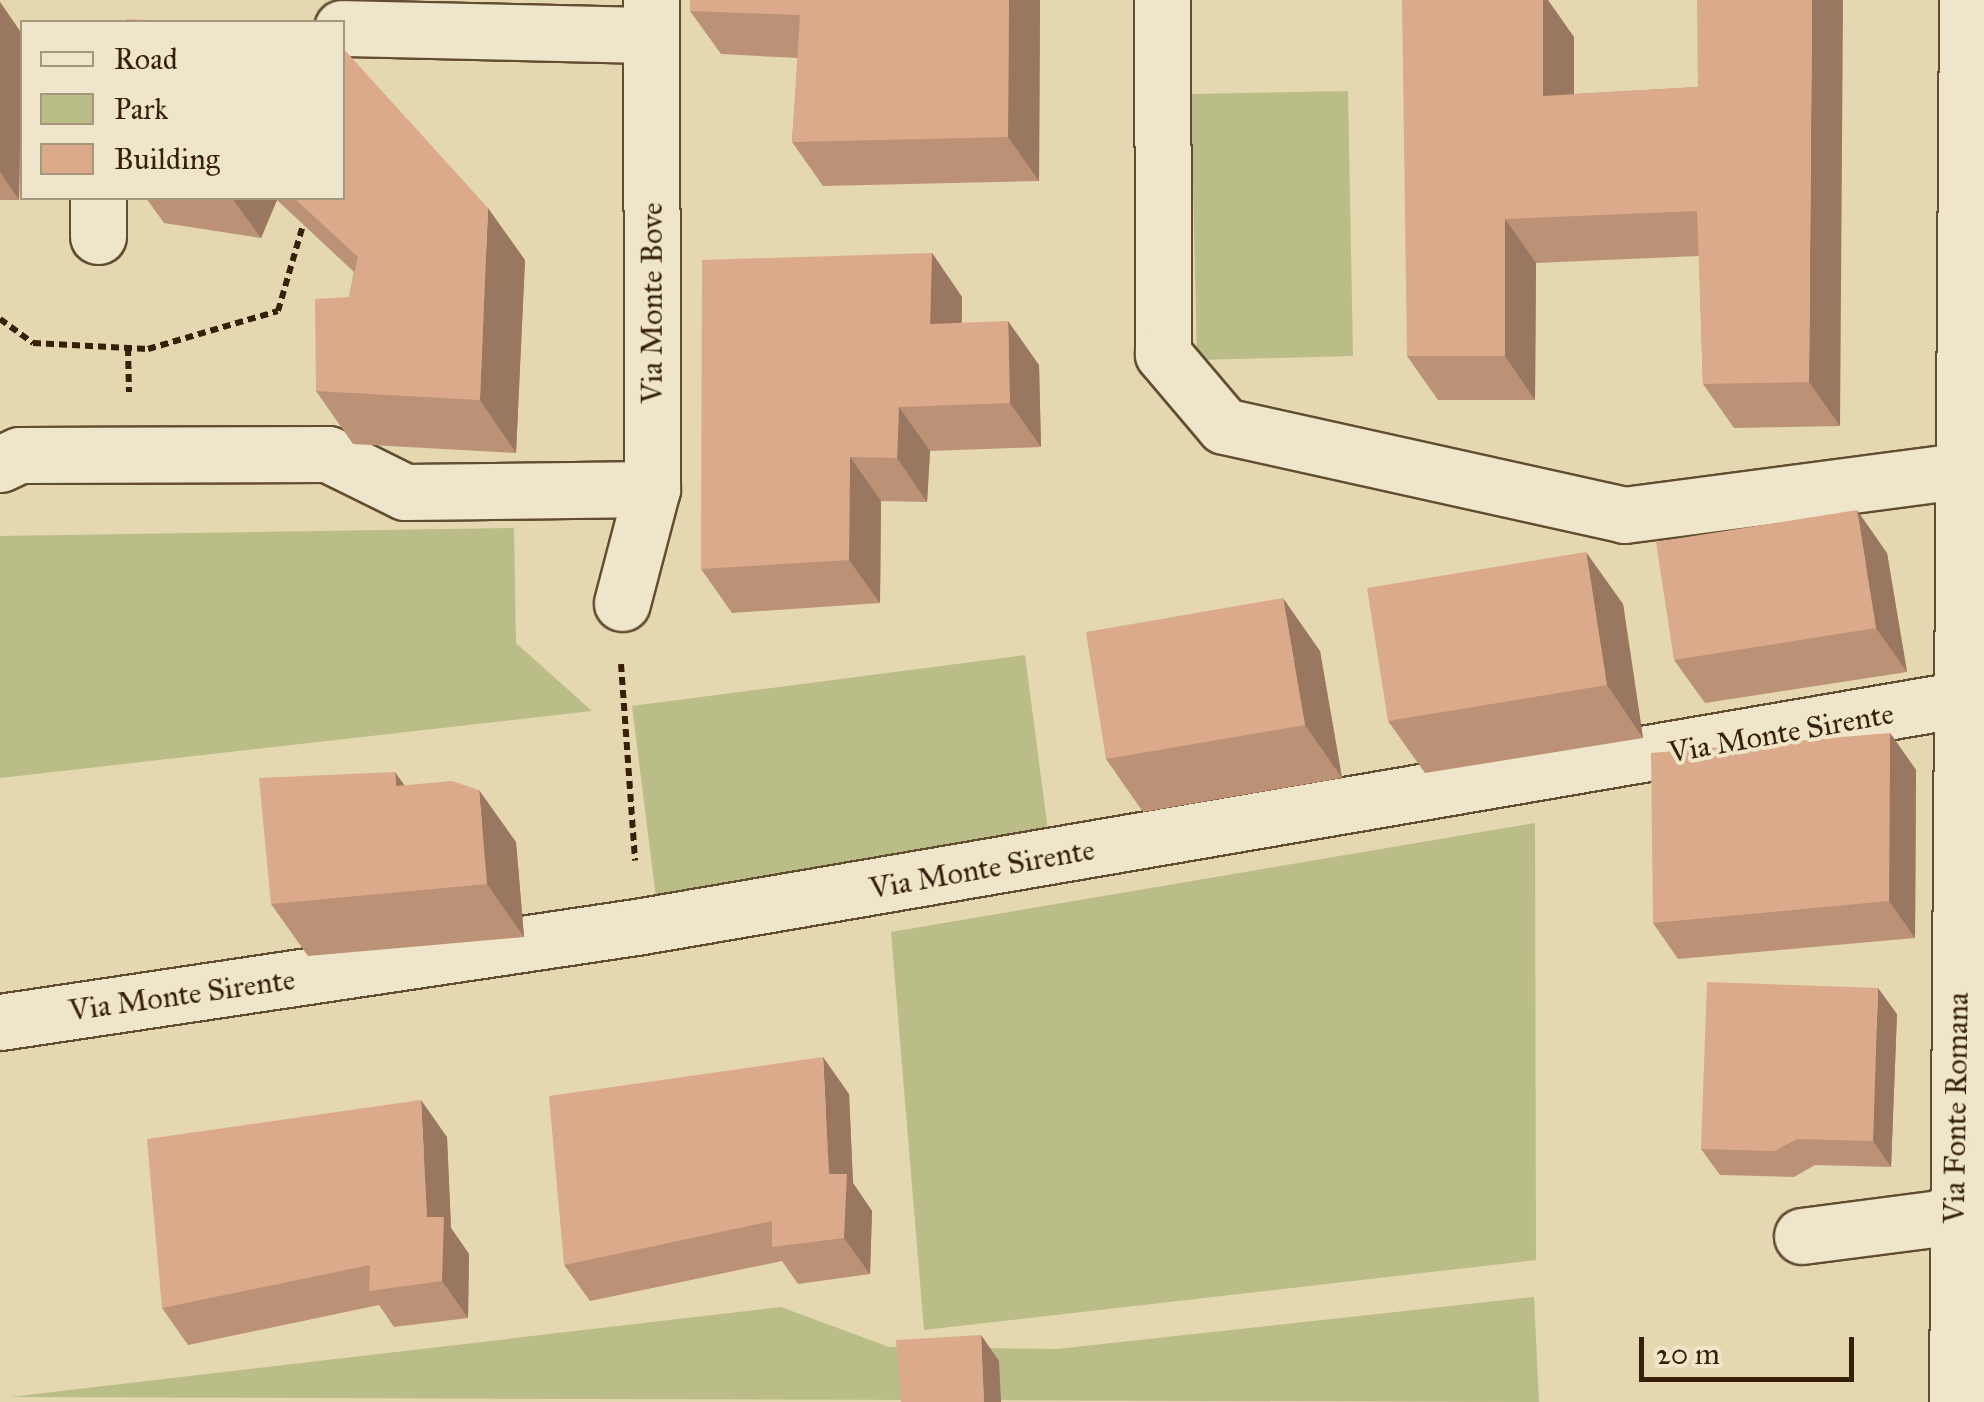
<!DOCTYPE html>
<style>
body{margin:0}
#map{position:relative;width:1984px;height:1402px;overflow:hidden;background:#e5d7af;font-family:"IM FELL Great Primer",serif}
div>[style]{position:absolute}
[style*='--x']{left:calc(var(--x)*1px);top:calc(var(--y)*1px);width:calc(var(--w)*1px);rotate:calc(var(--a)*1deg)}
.green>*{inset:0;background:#babd87}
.path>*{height:6px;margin-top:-3px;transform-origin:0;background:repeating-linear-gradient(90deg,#381f08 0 8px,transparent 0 13px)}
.roads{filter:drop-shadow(2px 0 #634d32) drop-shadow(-2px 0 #634d32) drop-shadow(0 2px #634d32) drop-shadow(0 -2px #634d32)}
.minor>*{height:55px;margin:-27.5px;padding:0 27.5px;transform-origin:27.5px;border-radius:27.5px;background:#eee5cb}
.wall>*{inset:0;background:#bc9277}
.shaded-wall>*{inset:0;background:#997761}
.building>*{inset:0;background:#dbaa8a}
span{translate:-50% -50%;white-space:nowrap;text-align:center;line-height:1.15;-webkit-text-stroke:8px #eee5cb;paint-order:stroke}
.street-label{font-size:30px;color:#381f08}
.legend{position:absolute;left:20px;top:20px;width:325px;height:180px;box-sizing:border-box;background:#eee5cb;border:2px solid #a5967d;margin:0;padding:12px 18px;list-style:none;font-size:30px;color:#381f08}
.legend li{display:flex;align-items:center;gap:20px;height:50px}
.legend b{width:50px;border:2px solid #a5967d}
.scale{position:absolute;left:1639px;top:1337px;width:215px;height:45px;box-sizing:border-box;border:5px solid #381f08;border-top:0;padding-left:12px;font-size:30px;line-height:35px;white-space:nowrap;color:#381f08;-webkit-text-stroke:8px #eee5cb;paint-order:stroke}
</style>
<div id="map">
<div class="green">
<div style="clip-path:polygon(1348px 91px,1353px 356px,1197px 360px,1191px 94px)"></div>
<div style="clip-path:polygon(514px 528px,516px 643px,592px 711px,0 778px,0 536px)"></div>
<div style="clip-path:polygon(1025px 655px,1050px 846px,658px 914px,632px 706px)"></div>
<div style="clip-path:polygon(1535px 823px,1536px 1260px,924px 1330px,891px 932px)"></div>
<div style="clip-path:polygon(1534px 1297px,1539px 1402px,10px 1397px,781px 1307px,889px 1347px,1057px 1349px)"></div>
</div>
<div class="path">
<div style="--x:0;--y:319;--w:41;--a:36"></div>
<div style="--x:33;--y:343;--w:115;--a:3"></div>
<div style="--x:148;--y:349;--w:135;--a:-16.3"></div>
<div style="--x:278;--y:311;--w:90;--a:-73.8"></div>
<div style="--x:128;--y:348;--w:44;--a:88.7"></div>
<div style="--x:621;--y:664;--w:197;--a:85.9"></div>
</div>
<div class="roads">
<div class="minor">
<div style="--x:1162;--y:0;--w:354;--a:89.8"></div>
<div style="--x:1163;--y:354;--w:94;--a:49.7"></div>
<div style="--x:1224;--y:426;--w:410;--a:12.5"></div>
<div style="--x:1624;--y:515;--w:345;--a:-7.5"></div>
<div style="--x:342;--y:28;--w:309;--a:1.3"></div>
<div style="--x:98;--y:236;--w:38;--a:-90"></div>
<div style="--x:0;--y:464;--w:21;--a:-25"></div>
<div style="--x:19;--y:455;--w:309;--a:-0.2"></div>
<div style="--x:328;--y:454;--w:86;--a:26.3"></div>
<div style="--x:405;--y:492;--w:247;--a:-0.7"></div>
<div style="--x:622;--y:603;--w:118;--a:-75.3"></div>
<div style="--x:652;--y:489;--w:489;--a:-90.1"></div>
<div style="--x:0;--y:1022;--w:649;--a:-8.5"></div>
<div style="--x:642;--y:926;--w:1338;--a:-9.76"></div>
<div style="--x:1802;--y:1236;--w:154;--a:-7.4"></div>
<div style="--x:1957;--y:1402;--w:1402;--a:-89.59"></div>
</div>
</div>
<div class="wall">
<div style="clip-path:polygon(690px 0,1040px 0,1039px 181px,823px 186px,792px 142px,798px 58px,721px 54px,690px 11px)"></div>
<div style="clip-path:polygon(0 2px,22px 34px,19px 200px,0 200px)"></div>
<div style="clip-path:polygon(1574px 37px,1574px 94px,1698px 87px,1840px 426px,1734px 428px,1703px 384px,1699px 256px,1536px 263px,1535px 400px,1438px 400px,1407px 356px)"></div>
<div style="clip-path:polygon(146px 198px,342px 198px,525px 260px,516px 453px,353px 444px,316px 391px,349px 297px,354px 272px,277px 200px,261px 238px,164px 223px)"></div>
<div style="clip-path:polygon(932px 253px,962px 297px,962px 323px,1039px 365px,1041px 447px,930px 451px,927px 502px,881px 501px,880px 603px,732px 613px,701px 569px)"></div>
<div style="clip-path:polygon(1887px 553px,1907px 672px,1705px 703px,1674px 660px)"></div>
<div style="clip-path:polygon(1623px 604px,1643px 738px,1425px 773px,1388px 721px)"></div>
<div style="clip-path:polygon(1320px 651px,1342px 778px,1143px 812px,1106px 759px)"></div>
<div style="clip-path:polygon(1890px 733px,1916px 770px,1915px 938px,1678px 959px,1653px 923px)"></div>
<div style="clip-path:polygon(405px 786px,516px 842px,524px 937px,308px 956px,271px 904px)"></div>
<div style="clip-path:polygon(1897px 1014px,1891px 1167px,1815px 1165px,1794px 1177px,1720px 1175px,1701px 1149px)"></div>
<div style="clip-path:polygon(849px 1094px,853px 1183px,872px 1211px,870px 1274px,798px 1284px,782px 1261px,590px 1301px,564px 1265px)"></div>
<div style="clip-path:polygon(447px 1137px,451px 1228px,469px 1254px,468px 1318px,394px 1327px,379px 1305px,188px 1345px,162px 1308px)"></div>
</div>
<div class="shaded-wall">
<div style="clip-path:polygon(1009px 0,1040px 0,1039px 181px,1008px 137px)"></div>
<div style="clip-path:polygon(1543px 0,1548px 0,1574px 37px,1574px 140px,1543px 96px)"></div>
<div style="clip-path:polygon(1812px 0,1843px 0,1840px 426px,1809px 382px)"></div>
<div style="clip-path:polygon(0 2px,22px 34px,19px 200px,0 172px)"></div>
<div style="clip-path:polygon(232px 198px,276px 198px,277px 200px,261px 238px)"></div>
<div style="clip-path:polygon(488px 208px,525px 260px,516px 453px,480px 400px)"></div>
<div style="clip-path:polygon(1505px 219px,1536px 263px,1535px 400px,1505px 356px)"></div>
<div style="clip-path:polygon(932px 253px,962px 297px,961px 368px,930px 324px)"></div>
<div style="clip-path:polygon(1008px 321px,1039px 365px,1041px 447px,1010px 403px)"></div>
<div style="clip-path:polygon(899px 407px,930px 451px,927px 502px,897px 458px)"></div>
<div style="clip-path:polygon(850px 457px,881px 501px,880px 603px,849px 560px)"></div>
<div style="clip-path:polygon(1857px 510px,1887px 553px,1907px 672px,1876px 628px)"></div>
<div style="clip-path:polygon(1586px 552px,1623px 604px,1643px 738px,1607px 685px)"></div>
<div style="clip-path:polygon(1283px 598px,1320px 651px,1342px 778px,1305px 725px)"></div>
<div style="clip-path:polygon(1890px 733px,1916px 770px,1915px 938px,1889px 901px)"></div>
<div style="clip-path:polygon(395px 772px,432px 824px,396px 786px)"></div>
<div style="clip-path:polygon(479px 790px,516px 842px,524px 937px,487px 884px)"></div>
<div style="clip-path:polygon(1878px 988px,1897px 1014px,1891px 1167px,1873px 1141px)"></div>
<div style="clip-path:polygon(823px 1057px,849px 1094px,853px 1183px,872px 1211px,870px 1274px,844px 1238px,829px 1174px)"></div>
<div style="clip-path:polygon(421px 1100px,447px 1137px,451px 1228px,469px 1254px,468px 1318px,442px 1281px,427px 1217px)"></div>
<div style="clip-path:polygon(981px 1335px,999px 1361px,1001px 1402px,984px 1402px)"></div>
</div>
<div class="building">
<div style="clip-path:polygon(690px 0,1009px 0,1008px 137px,792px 142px,800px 15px,690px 11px)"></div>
<div style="clip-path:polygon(1402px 0,1543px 0,1543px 96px,1698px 87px,1697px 0,1812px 0,1809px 382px,1703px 384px,1697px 211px,1505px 219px,1505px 356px,1407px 356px)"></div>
<div style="clip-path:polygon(126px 19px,184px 22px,126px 22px)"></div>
<div style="clip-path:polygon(342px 47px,488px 208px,480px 400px,316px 391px,315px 299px,349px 297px,358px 257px,294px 198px,342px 198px)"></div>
<div style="clip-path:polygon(932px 253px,930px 324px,1008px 321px,1010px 403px,899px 407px,897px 458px,850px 457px,849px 560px,701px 569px,702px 260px)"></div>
<div style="clip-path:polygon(1857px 510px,1876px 628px,1674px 660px,1656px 542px)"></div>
<div style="clip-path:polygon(1586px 552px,1607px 685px,1388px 721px,1367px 588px)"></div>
<div style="clip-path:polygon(1283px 598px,1305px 725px,1106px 759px,1086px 632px)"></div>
<div style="clip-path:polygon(1890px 733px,1889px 901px,1653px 923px,1651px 753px)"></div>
<div style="clip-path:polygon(395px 772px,396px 786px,452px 781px,479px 790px,487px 884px,271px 904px,259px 778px)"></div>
<div style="clip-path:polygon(1707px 982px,1878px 988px,1873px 1141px,1797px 1139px,1775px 1151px,1701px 1149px)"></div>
<div style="clip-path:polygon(823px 1057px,829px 1174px,847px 1174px,844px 1238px,772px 1247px,772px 1221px,564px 1265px,549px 1096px)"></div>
<div style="clip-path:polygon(421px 1100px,427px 1217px,444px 1217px,442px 1281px,369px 1291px,370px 1265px,162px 1308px,147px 1139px)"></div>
<div style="clip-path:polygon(981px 1335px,984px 1402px,901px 1402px,896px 1340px)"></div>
</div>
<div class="street-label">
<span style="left:652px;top:303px;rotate:-90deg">Via Monte Bove</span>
<span style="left:1781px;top:733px;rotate:-10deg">Via Monte Sirente</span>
<span style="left:982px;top:869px;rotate:-10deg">Via Monte Sirente</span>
<span style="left:182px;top:995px;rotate:-8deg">Via Monte Sirente</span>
<span style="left:1956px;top:1108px;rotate:-89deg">Via Fonte Romana</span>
</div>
<ul class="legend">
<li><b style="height:12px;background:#eee5cb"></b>Road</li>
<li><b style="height:28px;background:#babd87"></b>Park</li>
<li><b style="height:28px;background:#dbaa8a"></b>Building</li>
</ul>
<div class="scale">20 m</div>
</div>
